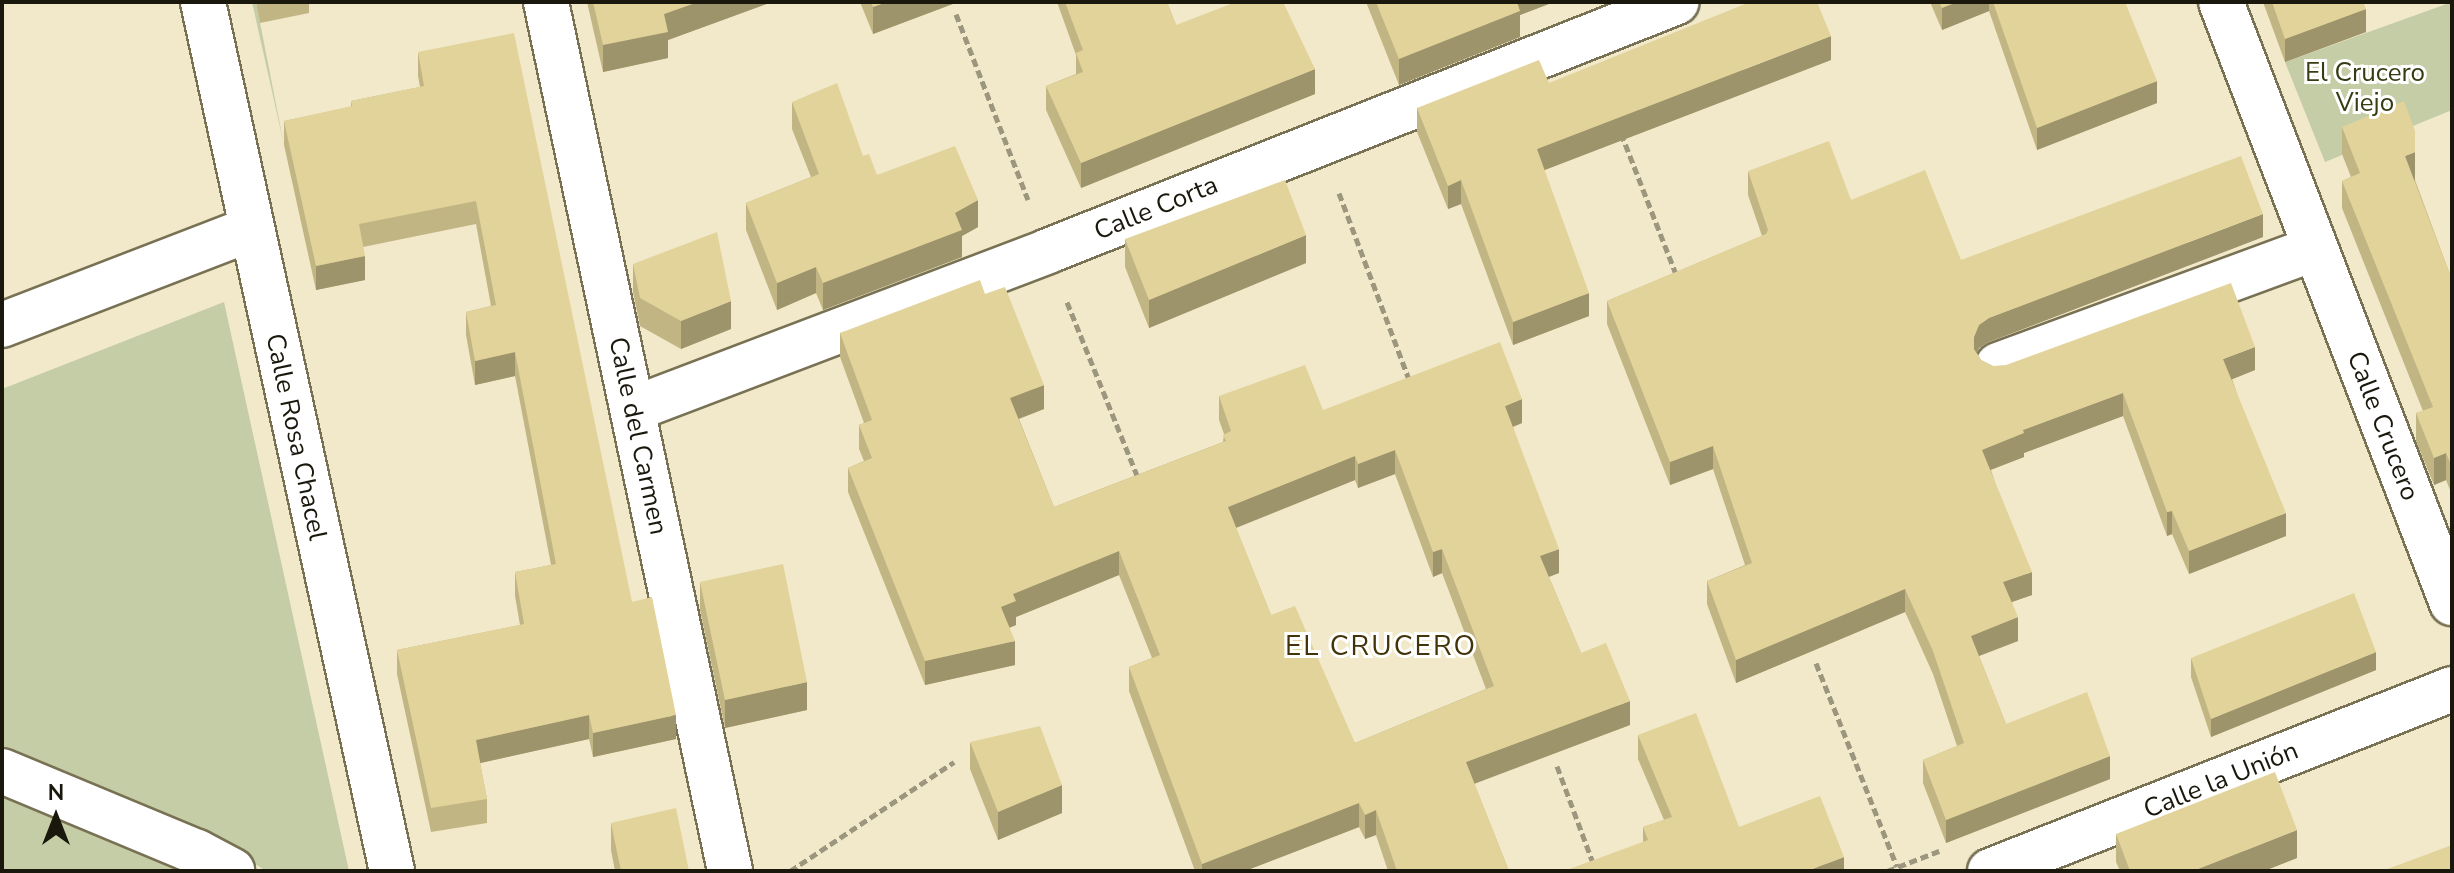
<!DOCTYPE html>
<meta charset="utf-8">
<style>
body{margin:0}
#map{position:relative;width:2454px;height:873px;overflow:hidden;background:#f1e9c9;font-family:"Nunito Sans",sans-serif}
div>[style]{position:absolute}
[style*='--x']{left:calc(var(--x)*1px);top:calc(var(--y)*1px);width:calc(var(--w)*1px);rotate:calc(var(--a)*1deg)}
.green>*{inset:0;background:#c5cda7}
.path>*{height:5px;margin-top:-2.5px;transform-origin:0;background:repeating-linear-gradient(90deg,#9c967e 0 8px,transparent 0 12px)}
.roads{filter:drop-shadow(2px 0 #787154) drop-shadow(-2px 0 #787154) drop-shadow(0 2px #787154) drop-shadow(0 -2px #787154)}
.minor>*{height:44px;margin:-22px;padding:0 22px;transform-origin:22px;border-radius:22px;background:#fff}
.wall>*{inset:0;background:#c2b584}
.shaded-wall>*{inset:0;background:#9e946c}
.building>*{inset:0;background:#e1d39a}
span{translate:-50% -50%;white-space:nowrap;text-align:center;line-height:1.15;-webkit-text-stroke:6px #fff;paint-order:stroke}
.park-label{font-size:26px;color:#373d13}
.street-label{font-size:26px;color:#1a170c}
.neighbourhood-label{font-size:28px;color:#423309;letter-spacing:2px}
.frame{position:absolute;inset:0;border:4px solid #1a170c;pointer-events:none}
.north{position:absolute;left:16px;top:777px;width:80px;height:80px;-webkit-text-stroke:6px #fff;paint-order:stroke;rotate:0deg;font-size:22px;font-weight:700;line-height:32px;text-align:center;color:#1a170c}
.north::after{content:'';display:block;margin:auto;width:28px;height:36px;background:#1a170c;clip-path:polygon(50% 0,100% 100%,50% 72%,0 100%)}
</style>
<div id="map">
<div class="green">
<div style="clip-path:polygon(252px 2px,256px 2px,284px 145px)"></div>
<div style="clip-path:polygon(2452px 2px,2452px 110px,2325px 162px,2285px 62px)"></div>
<div style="clip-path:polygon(224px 302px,349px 871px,266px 871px,246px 858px,2px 755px,2px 389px)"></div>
<div style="clip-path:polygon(2px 796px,138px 853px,177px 871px,2px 871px)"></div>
</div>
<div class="path">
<div style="--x:956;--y:14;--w:199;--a:68.8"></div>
<div style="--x:1621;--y:133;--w:155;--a:68.7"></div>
<div style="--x:1339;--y:193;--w:202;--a:69.4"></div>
<div style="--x:1067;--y:302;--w:190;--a:68"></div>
<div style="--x:1816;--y:663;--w:219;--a:68.3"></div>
<div style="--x:1557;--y:766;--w:112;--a:69.6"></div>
<div style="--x:1286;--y:870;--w:1;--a:90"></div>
<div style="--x:790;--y:871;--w:197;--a:-33.6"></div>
<div style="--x:1887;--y:871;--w:56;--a:-21"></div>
</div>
<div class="roads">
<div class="minor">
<div style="--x:203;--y:2;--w:889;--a:77.73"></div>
<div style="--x:546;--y:2;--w:888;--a:78.04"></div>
<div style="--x:2221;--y:2;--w:644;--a:68.98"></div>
<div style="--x:2;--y:325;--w:267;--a:-21.1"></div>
<div style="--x:1998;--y:365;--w:336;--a:-20.2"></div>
<div style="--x:633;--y:409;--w:444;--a:-20.8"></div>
<div style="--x:1048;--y:251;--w:676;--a:-21.6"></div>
<div style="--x:2;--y:771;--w:211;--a:22.6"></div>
<div style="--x:197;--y:852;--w:40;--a:28"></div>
<div style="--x:1990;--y:871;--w:497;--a:-21.5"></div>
</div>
</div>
<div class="wall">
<div style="clip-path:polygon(256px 2px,309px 2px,309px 13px,260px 23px)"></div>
<div style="clip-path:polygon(587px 2px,772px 2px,668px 40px,668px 58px,603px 72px)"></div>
<div style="clip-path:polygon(860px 2px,958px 2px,873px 34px)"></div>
<div style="clip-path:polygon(1057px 2px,1167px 2px,1176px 25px,1315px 94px,1081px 188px,1046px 110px,1046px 86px,1076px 74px,1076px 55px)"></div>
<div style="clip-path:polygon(1366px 2px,1554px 2px,1520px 15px,1520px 37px,1399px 85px)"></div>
<div style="clip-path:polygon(1930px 2px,2125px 2px,2157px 103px,2037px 150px,1989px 11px,1942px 30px)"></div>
<div style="clip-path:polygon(2263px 2px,2363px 2px,2366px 32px,2285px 62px)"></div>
<div style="clip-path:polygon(418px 52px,632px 602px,676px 739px,593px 757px,589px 739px,480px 763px,487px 799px,487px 823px,431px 832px,397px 674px,397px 650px,520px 625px,515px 596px,515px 572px,551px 565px,515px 376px,475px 385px,466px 335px,466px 312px,491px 306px,476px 224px,363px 247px,365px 280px,316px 290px,284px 145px,284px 121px,351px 107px,351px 101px,420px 87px,418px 76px)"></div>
<div style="clip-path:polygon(1831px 60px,1544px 170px,1589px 316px,1513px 345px,1461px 204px,1448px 209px,1417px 132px,1417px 108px)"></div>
<div style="clip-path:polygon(792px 102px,863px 156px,877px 175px,978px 227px,962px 236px,962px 257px,823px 310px,816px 293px,777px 310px,746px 230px,746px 203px,811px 177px,792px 129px)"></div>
<div style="clip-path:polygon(2342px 127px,2415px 180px,2452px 280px,2452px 495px,2446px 480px,2434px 485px,2416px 441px,2416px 413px,2423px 411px,2342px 208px,2342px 181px,2351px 177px,2342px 154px)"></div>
<div style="clip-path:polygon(1748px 171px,1851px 200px,1961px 260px,2263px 237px,1989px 342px,1979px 348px,1977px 353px,1981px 360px,1993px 366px,2255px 370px,2232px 379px,2286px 536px,2189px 574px,2172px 534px,2167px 536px,2123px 416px,2024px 453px,2024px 457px,1991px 470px,2032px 595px,2012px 602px,2018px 641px,1979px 656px,2006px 724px,2110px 779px,1946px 843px,1923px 783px,1923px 760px,1957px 746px,1933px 674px,1905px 612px,1736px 683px,1707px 604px,1707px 581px,1745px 565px,1713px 469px,1670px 485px,1607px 324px,1607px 301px,1762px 236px,1748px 195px)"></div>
<div style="clip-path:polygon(1125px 239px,1306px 263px,1149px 328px,1125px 267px)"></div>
<div style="clip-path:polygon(633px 264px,731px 329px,681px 349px,640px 326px,633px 292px)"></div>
<div style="clip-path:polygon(evenodd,985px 294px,1044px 409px,1019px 419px,1054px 507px,1223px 442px,1224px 434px,1219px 420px,1219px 396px,1323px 410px,1522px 423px,1513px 427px,1559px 573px,1549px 577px,1581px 653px,1630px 725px,1474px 783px,1509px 871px,1388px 871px,1376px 835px,1365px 839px,1359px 827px,1245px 871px,1195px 871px,1129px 691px,1129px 667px,1152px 658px,1119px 575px,1016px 617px,1016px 625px,1009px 628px,1015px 665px,925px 685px,848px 492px,848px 468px,864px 461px,859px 449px,859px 425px,864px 423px,840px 357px,840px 333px,985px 294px,1395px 474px,1433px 577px,1442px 573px,1486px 689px,1355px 743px,1271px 615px,1236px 528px,1355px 480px,1358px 488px,1395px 474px)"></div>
<div style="clip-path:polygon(700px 582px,807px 710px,725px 728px,700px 610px)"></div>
<div style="clip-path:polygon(2191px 658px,2376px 670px,2211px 737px,2191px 677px)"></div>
<div style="clip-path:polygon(1638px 735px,1739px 827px,1844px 871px,1643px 842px,1643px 827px,1664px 820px,1638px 759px)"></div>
<div style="clip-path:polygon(970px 742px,1062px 813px,998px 840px,970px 769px)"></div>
<div style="clip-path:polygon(611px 823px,689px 871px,615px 871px,611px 850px)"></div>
<div style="clip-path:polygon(2116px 834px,2297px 858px,2264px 871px,2120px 871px,2116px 862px)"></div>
</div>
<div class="shaded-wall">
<div style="clip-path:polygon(698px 2px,772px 2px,668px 40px,668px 58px,603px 72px,603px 45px,664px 14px)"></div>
<div style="clip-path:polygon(887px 2px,958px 2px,873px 34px,873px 7px)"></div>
<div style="clip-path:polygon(1513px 2px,1554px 2px,1520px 15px,1520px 37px,1399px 85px,1399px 59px)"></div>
<div style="clip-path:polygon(1957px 2px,1989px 2px,1989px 11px,1942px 30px,1942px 8px)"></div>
<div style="clip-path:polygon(2366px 9px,2366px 32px,2285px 62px,2285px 39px)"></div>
<div style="clip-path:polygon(1831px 36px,1831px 60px,1537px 173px,1537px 149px)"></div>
<div style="clip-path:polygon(1315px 69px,1315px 94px,1081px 188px,1081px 163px)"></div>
<div style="clip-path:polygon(2157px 81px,2157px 103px,2037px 150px,2037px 128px)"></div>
<div style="clip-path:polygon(2415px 152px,2415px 180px,2405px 184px,2405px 156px)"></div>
<div style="clip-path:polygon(1461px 180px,1461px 204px,1448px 209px,1448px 186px)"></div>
<div style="clip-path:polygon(978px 200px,978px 227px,962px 236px,962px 257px,823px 310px,823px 283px)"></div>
<div style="clip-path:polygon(2263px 214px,2263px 237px,1989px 342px,1979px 348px,1974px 360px,1974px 337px,1979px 325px,1989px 318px)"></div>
<div style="clip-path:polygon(1306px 235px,1306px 263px,1149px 328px,1149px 300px)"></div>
<div style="clip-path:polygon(365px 256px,365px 280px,316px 290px,316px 266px)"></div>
<div style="clip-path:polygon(816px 267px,816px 293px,777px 310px,777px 283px)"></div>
<div style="clip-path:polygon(1589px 293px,1589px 316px,1513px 345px,1513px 322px)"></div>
<div style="clip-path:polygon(731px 301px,731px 329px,681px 349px,681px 321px)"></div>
<div style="clip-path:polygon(2255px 347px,2255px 370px,2223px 383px,2223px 359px)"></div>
<div style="clip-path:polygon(515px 352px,515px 376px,475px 385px,475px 361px)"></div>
<div style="clip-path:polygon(1044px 385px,1044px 409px,1010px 422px,1010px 398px)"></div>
<div style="clip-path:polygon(2123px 393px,2123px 416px,2024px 453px,2024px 457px,1982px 473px,1982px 450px,2023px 430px)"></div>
<div style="clip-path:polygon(1522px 399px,1522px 423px,1505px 430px,1505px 406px)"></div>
<div style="clip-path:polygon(1713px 446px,1713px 469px,1670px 485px,1670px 462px)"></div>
<div style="clip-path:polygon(1395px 450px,1395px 474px,1358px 488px,1358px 464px)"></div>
<div style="clip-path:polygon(2446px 453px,2446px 480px,2434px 485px,2434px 458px)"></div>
<div style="clip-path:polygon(1355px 456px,1355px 480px,1228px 531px,1228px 507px)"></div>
<div style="clip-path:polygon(2172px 511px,2172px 534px,2167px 536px,2167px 512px)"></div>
<div style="clip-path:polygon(2286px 513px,2286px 536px,2189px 574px,2189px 551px)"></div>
<div style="clip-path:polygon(1442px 549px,1442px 573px,1433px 577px,1433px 552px)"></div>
<div style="clip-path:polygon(1559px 549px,1559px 573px,1540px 580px,1540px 556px)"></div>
<div style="clip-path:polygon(1119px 551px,1119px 575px,1016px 617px,1016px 625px,1001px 631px,1001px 607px,1013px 594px)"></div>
<div style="clip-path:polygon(2032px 572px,2032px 595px,2003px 605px,2003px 582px)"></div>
<div style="clip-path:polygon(1905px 589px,1905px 612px,1736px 683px,1736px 660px)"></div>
<div style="clip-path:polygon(2018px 617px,2018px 641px,1971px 659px,1971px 636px)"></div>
<div style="clip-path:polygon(1015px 641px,1015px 665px,925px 685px,925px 661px)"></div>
<div style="clip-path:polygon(2376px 652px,2376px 670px,2211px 737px,2211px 719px)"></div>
<div style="clip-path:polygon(807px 682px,807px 710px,725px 728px,725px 700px)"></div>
<div style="clip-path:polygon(1630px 701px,1630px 725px,1466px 787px,1466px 762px)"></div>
<div style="clip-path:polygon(589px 715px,589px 739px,476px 764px,476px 740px)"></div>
<div style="clip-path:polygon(676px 715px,676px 739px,593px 757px,593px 733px)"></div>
<div style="clip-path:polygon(2110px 756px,2110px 779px,1946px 843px,1946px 820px)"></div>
<div style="clip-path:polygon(1062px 785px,1062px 813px,998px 840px,998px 812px)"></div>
<div style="clip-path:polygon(1359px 803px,1359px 827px,1245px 871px,1202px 871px,1202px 864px)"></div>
<div style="clip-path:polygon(1376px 810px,1376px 835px,1365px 839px,1365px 815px)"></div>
<div style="clip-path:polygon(2297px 830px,2297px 858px,2264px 871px,2193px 871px)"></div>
<div style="clip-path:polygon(1844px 857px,1844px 871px,1807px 871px)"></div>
</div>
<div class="building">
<div style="clip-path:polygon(593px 2px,698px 2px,664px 14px,668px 32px,603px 45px)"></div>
<div style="clip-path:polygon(871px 2px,887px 2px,873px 7px)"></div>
<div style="clip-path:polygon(1065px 2px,1167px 2px,1176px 25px,1236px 2px,1283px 2px,1315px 69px,1081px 163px,1046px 86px,1083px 72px,1076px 53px,1083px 50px)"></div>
<div style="clip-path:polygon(1376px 2px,1517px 2px,1520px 11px,1399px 59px)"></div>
<div style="clip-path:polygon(1750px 2px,1817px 2px,1831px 36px,1537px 149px,1589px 293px,1513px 322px,1461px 180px,1448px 186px,1417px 108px,1539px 60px,1549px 83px)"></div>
<div style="clip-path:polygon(1939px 2px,1957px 2px,1942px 8px)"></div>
<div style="clip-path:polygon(1993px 2px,2125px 2px,2157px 81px,2037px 128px)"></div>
<div style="clip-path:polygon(2272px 2px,2363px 2px,2366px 9px,2285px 39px)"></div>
<div style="clip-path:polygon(514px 33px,632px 602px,652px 597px,676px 715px,593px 733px,589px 715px,476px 740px,487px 799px,431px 808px,397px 650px,524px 624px,515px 572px,556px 564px,515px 352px,475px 361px,466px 312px,496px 305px,476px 201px,359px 224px,365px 256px,316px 266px,284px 121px,352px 106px,351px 101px,424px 86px,418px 52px)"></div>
<div style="clip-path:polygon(837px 83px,863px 156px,869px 154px,877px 175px,955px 146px,978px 200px,955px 213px,962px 230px,823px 283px,816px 267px,777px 283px,746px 203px,819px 174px,792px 102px)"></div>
<div style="clip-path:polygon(2404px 101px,2415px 131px,2415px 152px,2405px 156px,2452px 280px,2452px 467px,2446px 453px,2434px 458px,2416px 413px,2433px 407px,2342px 181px,2360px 173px,2342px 127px)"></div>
<div style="clip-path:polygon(1829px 141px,1851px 200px,1925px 170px,1961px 260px,2241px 156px,2263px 214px,1989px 318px,1979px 325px,1974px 337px,1974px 349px,1981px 360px,1993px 366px,2006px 365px,2231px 283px,2255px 347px,2223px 359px,2286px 513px,2189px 551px,2172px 511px,2167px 512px,2123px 393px,2023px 430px,2024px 433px,1982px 450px,2032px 572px,2003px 582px,2018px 617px,1971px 636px,2006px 724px,2087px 692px,2110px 756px,1946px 820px,1923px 760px,1964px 743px,1933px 651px,1905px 589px,1736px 660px,1707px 581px,1752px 563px,1713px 446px,1670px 462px,1607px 301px,1766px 234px,1768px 230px,1748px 171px)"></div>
<div style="clip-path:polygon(1285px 180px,1306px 235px,1149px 300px,1125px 239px)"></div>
<div style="clip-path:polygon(717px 232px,731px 301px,681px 321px,640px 298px,633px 264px)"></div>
<div style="clip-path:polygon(evenodd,980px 280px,985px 294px,1005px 287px,1044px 385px,1010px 398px,1054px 507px,1226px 441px,1223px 435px,1231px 431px,1219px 396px,1305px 365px,1323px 410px,1500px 342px,1522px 399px,1505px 406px,1559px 549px,1540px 556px,1581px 653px,1606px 643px,1630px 701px,1466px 762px,1509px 871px,1397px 871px,1376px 810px,1365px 815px,1359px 803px,1202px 864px,1129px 667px,1160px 655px,1119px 551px,1013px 594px,1016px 601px,1001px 607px,1015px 641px,925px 661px,848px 468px,872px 458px,859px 425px,872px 420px,840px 333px,980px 280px,1395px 450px,1433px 552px,1442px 549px,1494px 686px,1355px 743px,1295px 606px,1271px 615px,1228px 507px,1355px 456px,1358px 464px,1395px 450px)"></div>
<div style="clip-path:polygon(783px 564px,807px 682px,725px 700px,700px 582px)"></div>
<div style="clip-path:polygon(2354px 593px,2376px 652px,2211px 719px,2191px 658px)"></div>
<div style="clip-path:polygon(1696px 713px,1739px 827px,1820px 796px,1844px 857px,1807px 871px,1564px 871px,1648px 840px,1643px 827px,1672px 817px,1638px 735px)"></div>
<div style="clip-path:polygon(1040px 726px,1062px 785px,998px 812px,970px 742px)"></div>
<div style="clip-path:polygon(2275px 772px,2297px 830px,2193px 871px,2130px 871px,2116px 834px)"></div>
<div style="clip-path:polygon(676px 808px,689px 871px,621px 871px,611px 823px)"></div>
<div style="clip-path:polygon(2452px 845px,2452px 871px,2382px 871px)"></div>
</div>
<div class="park-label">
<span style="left:2365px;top:88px">El Crucero<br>Viejo</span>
</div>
<div class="street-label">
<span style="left:1156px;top:208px;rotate:-22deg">Calle Corta</span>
<span style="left:2383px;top:426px;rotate:69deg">Calle Crucero</span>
<span style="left:638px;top:436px;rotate:78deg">Calle del Carmen</span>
<span style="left:296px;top:437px;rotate:78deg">Calle Rosa Chacel</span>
<span style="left:2221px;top:780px;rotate:-22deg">Calle la Unión</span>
</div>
<div class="neighbourhood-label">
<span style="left:1381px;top:646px">EL CRUCERO</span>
</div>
<div class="frame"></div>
<div class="north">N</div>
</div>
